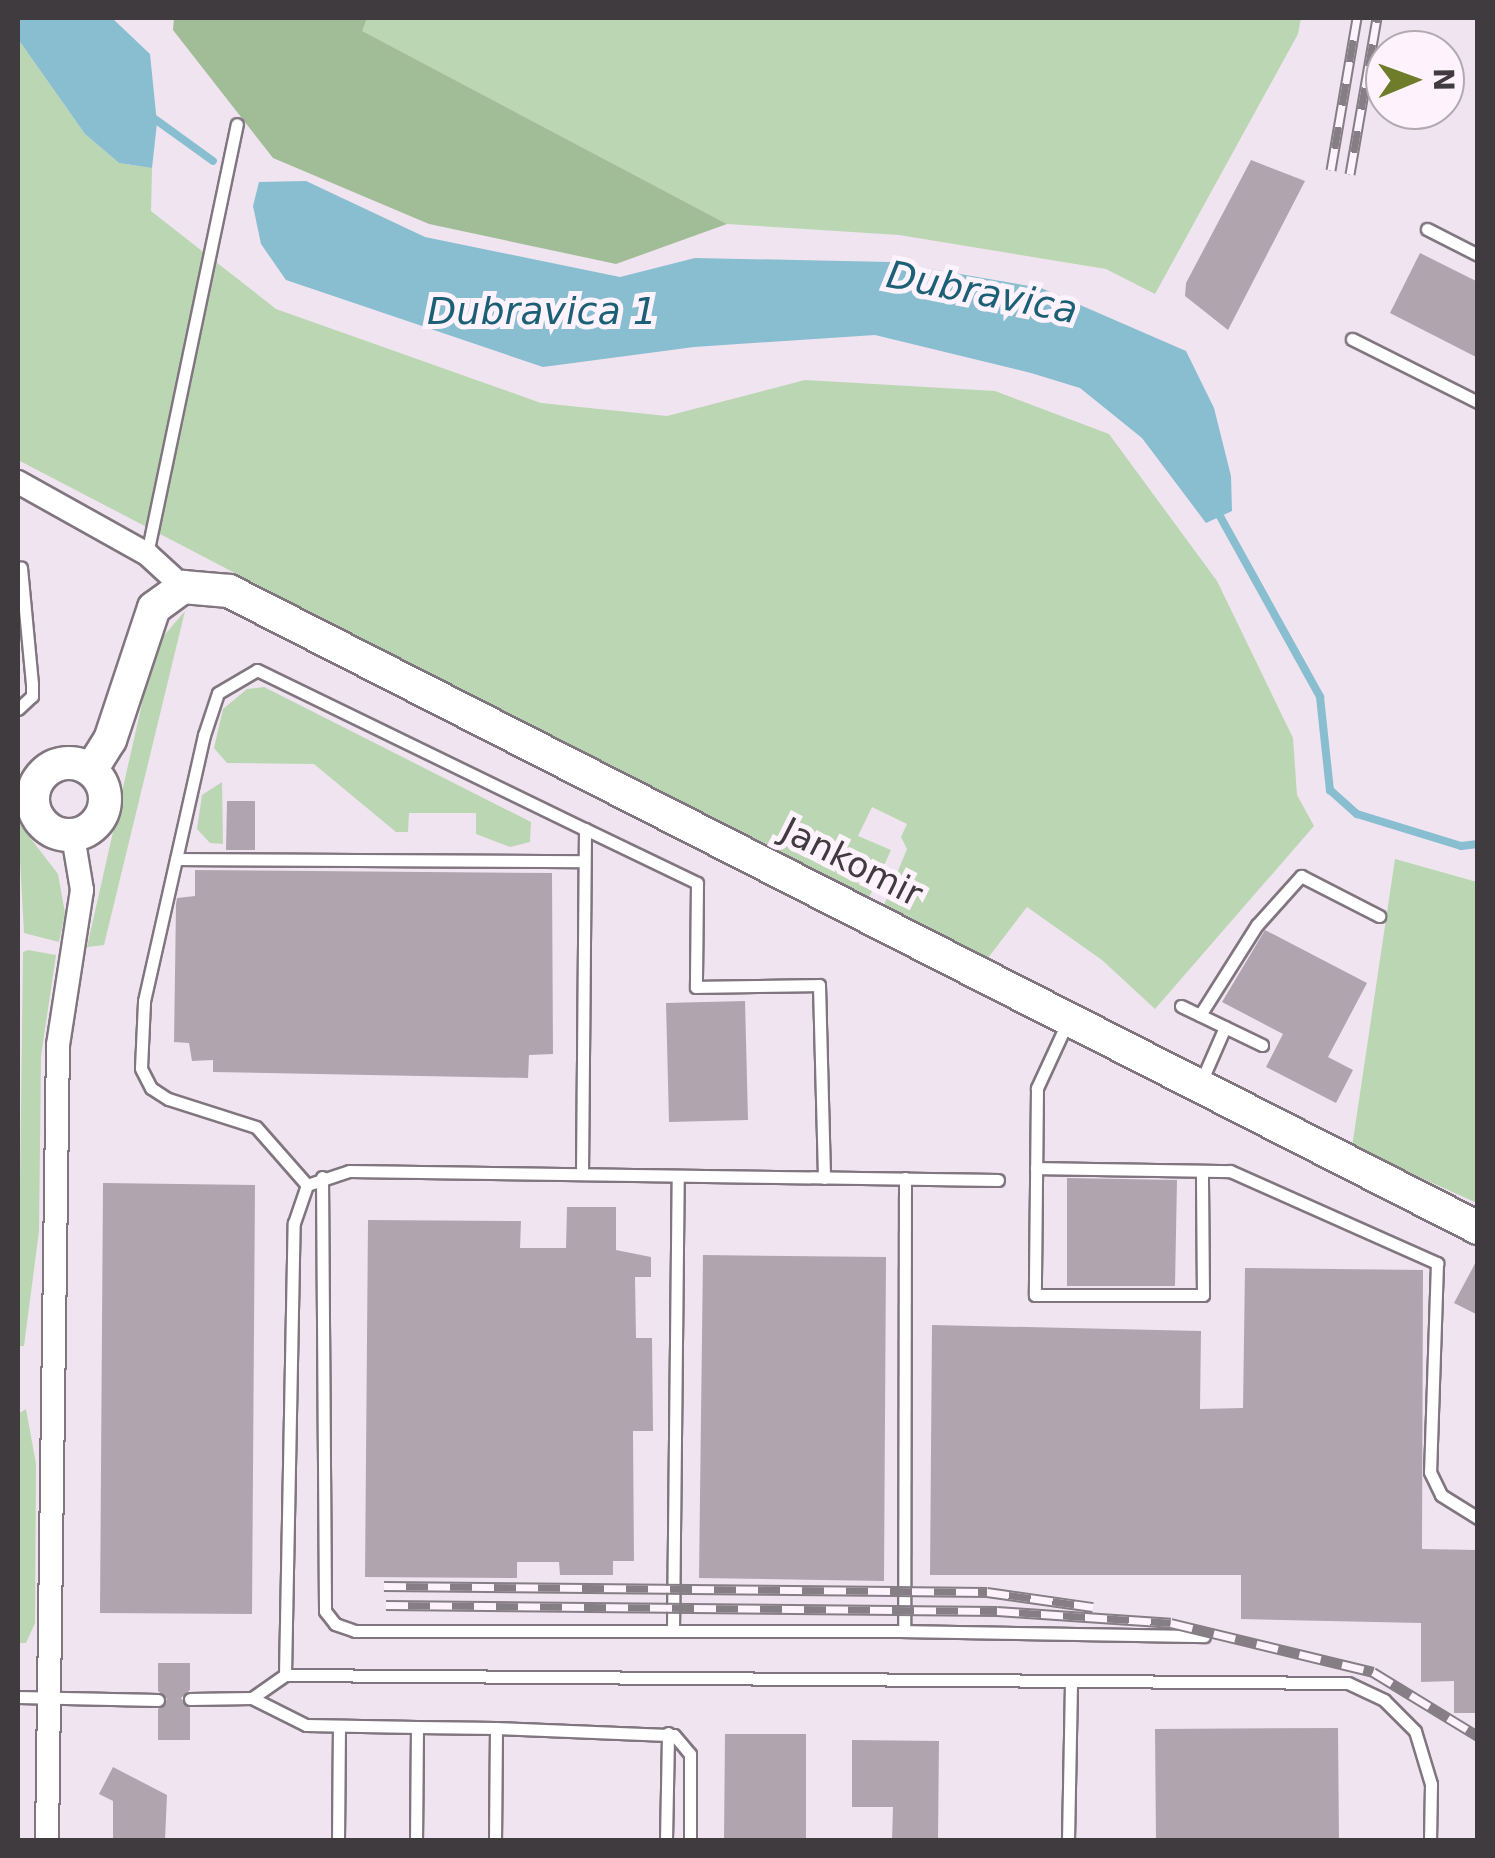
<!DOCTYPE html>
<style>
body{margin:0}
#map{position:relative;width:1495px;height:1858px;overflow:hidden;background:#f0e4f0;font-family:"DejaVu Sans",sans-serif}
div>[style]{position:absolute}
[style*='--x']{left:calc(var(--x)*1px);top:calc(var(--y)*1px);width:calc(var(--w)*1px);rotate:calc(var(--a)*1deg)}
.green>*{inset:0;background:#bbd6b2}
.forest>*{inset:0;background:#a1bd97}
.water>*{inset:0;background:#88bed0}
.stream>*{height:8px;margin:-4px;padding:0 4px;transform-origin:4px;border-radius:4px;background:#88bed0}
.building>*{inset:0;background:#b0a5af}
.roads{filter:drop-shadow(2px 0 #817680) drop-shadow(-2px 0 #817680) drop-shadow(0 2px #817680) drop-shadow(0 -2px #817680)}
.lane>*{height:11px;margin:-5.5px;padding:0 5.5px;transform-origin:5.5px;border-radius:5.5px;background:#fff}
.street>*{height:22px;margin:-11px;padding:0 11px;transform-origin:11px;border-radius:11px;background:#fff}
.secondary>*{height:32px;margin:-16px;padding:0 16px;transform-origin:16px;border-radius:16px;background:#fff}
.secondary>.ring{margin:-16px;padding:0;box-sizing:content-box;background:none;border:32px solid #fff;border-radius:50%}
.rail>*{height:11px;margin-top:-5.5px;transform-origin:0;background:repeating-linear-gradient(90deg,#fef2fd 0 22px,#867e85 0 44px);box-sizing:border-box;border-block:2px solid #867e85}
span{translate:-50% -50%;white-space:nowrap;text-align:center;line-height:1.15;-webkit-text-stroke:10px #fef2fd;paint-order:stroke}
.street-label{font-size:35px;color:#403b3f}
.water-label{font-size:38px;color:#1b6074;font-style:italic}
.frame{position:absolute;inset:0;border:20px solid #403b3f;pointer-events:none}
.north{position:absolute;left:1365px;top:30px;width:100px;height:100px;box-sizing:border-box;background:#fef2fd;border:2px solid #b2a9b1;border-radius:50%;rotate:89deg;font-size:28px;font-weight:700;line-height:40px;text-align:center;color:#403b3f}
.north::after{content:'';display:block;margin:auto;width:35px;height:45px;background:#6f7c29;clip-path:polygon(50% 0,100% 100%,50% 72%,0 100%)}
</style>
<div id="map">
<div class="green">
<div style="clip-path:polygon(367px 18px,1301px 18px,1298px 34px,1155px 294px,1106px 269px,899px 235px,727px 224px,361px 31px)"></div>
<div style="clip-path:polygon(18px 39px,85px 134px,119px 163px,152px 168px,151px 211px,276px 309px,541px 403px,667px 416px,805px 380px,995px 391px,1109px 434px,1217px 581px,1293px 738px,1297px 795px,1314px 826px,1155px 1009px,1102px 960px,1027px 907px,984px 963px,882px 910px,907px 849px,901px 837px,907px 824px,872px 807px,858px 836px,891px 850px,867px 902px,18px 460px)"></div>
<div style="clip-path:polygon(185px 611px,104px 945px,87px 947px,155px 646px)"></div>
<div style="clip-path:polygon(264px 687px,531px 822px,530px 842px,510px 847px,476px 834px,476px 813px,409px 813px,408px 832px,396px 832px,314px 764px,227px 763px,214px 748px,223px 709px,247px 689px)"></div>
<div style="clip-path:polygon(222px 782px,223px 844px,210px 843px,197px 829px,202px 795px)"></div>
<div style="clip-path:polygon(18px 822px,58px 874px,65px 913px,59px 942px,24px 933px)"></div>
<div style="clip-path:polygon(1395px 859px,1477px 882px,1477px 1203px,1352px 1147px)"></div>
<div style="clip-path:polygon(28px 950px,56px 955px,41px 1056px,39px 1231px,24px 1346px,18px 1346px,23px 952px)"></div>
<div style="clip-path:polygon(26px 1409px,36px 1464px,35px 1623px,26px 1643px,18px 1643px,18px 1414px)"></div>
</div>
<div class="forest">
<div style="clip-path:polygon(174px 18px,367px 18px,362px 31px,727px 224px,616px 264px,429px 224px,273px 158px,173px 30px)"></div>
</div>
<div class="water">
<div style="clip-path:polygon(18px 18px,112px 18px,150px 54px,157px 123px,152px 168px,119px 163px,85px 134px,18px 39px)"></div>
<div style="clip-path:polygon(306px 181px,425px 237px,620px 277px,695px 258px,890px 262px,1041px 288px,1186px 351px,1214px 408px,1231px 476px,1232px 511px,1206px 523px,1142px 438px,1080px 388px,1031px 373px,875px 335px,694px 347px,543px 367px,286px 280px,261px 244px,253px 206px,259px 182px)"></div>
</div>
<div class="stream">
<div style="--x:152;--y:117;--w:75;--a:35.8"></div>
<div style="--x:1216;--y:509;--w:215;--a:61"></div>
<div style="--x:1320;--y:697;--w:94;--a:83.9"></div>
<div style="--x:1330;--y:790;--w:36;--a:42"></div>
<div style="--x:1357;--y:814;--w:109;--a:17.1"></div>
<div style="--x:1461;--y:846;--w:17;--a:-7"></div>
</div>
<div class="building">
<div style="clip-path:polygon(1251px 160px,1305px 181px,1228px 330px,1185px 296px,1186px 283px)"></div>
<div style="clip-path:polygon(1420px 253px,1478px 282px,1478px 358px,1390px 313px)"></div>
<div style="clip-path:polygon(227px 801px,255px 801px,255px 850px,226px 850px)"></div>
<div style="clip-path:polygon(195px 870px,552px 873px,553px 1054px,529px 1055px,528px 1078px,213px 1072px,213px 1060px,192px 1061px,189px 1043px,174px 1042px,176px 904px,177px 898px,195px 896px)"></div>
<div style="clip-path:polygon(1265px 930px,1367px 983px,1328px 1057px,1353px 1070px,1336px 1103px,1266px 1067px,1283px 1034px,1222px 1002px)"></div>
<div style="clip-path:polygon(745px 1001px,748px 1120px,669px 1122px,666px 1003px)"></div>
<div style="clip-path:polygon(1067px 1178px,1177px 1180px,1175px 1286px,1067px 1286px)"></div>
<div style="clip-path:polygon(103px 1183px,255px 1185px,252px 1614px,100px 1613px)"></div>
<div style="clip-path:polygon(567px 1207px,616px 1207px,616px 1250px,651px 1257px,651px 1277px,635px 1277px,636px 1338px,652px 1338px,653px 1431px,633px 1431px,634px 1561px,613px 1561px,613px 1575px,560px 1575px,559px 1562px,517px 1562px,517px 1578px,365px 1577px,368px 1220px,521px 1221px,520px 1248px,566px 1248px)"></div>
<div style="clip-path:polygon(703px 1255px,886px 1257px,884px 1581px,699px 1578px)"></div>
<div style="clip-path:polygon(1478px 1258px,1478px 1315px,1454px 1303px)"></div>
<div style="clip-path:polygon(1245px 1268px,1423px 1270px,1422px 1549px,1478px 1550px,1478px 1713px,1454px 1713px,1454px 1681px,1421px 1682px,1421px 1623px,1241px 1619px,1241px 1575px,930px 1575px,932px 1325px,1201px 1331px,1200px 1409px,1243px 1408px)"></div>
<div style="clip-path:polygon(158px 1663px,190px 1663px,190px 1690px,181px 1698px,190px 1708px,190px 1740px,158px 1740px,158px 1709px,167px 1699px,158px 1691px)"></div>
<div style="clip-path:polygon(1338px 1728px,1339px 1840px,1156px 1840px,1155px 1729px)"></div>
<div style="clip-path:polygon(725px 1734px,806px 1734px,806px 1840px,724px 1840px)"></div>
<div style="clip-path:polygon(852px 1740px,939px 1741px,938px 1840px,892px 1840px,893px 1807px,852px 1807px)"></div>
<div style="clip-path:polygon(113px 1767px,167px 1795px,165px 1840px,113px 1840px,113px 1801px,99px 1794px)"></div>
</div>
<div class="roads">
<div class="lane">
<div style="--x:1427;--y:229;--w:57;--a:27"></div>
<div style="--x:1352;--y:339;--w:141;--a:26.6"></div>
<div style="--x:147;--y:554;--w:439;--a:-78.2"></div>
<div style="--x:18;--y:709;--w:19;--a:-43"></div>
<div style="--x:32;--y:696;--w:12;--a:-90"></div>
<div style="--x:32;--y:684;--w:117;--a:-95.4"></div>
<div style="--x:585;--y:829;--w:124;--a:25.7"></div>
<div style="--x:697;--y:883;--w:104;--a:90.6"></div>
<div style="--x:696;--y:987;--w:123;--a:-0.9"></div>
<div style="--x:819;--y:985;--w:193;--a:88.5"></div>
<div style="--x:176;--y:859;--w:408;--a:0.3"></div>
<div style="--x:1181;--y:1006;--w:90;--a:25.7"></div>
<div style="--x:1200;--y:1015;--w:107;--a:-57.7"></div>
<div style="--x:1257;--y:925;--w:66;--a:-48.1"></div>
<div style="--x:1301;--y:876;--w:88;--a:27.1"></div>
<div style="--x:1067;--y:1023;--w:72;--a:114.8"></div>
<div style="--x:1037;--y:1088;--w:207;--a:90.6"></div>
<div style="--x:1035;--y:1295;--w:168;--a:0"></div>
<div style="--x:1203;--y:1295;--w:124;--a:-90.5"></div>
<div style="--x:1201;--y:1082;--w:60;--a:-66.4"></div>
<div style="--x:1036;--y:1168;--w:194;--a:0.9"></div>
<div style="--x:1230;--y:1171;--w:227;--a:24"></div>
<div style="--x:1437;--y:1263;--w:209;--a:91.9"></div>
<div style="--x:1430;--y:1472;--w:25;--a:64"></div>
<div style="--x:1441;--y:1495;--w:44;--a:31.9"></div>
<div style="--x:322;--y:1177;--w:434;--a:89.6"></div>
<div style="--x:325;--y:1611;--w:16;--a:52"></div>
<div style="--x:335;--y:1624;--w:21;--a:19"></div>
<div style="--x:355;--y:1631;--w:549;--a:0"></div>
<div style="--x:905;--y:1178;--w:453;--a:90.1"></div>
<div style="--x:904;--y:1631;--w:300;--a:1"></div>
<div style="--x:307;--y:1185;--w:77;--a:-131.3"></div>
<div style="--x:256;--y:1127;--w:92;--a:-162.3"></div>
<div style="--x:168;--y:1099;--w:20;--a:-147"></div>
<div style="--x:151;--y:1088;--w:22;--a:-117"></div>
<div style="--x:141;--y:1068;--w:67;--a:-87.4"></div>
<div style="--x:144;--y:1001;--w:273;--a:-77.3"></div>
<div style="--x:204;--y:735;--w:44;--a:-71.6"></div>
<div style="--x:218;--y:693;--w:45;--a:-30.5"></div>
<div style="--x:257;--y:670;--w:365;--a:25.9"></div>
<div style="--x:585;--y:829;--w:345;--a:90.5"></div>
<div style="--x:673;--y:1629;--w:453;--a:-89.4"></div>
<div style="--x:285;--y:1675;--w:452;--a:-88.9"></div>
<div style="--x:294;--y:1223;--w:40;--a:-71.1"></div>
<div style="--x:307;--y:1185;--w:44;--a:-18.4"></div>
<div style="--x:349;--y:1171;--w:649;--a:0.79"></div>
<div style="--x:18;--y:1697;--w:140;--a:1.2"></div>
<div style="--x:252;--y:1698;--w:60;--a:26.6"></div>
<div style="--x:306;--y:1725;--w:111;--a:1"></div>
<div style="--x:417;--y:1727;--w:113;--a:90.5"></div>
<div style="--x:190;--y:1699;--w:62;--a:-0.9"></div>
<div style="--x:252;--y:1698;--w:40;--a:-34.9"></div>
<div style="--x:285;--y:1675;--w:1063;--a:0.43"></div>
<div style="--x:1348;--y:1683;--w:40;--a:25"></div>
<div style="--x:1384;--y:1700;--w:44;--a:45"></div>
<div style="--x:1415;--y:1731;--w:55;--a:73.2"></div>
<div style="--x:1431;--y:1784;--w:56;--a:91"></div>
<div style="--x:417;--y:1727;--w:79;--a:0.7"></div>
<div style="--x:496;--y:1728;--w:112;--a:90.5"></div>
<div style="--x:496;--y:1728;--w:178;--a:2.3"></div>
<div style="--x:674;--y:1735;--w:25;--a:50"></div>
<div style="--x:690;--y:1754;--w:86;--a:90"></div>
<div style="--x:338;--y:1840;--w:114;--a:-89.5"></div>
<div style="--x:666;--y:1840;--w:107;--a:-88.9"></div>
<div style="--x:1068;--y:1840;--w:156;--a:-88.9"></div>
</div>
<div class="street">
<div style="--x:18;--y:482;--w:148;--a:29.2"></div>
<div style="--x:147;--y:554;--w:49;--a:42.5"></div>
<div style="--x:47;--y:1840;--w:795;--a:-89.21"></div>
<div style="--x:58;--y:1045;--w:157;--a:-81.2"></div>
<div style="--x:82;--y:890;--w:55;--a:-99.5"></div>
</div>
<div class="secondary">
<div class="ring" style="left:33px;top:763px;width:40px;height:40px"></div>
<div style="--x:91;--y:770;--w:36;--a:-58"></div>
<div style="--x:110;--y:740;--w:139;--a:-71.6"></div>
<div style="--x:154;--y:608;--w:36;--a:-36"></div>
<div style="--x:183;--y:587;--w:46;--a:5"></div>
<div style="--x:229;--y:591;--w:1402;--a:27.02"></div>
</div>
</div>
<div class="rail">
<div style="--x:1331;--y:170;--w:154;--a:-80.3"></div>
<div style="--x:1350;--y:174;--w:158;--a:-80.2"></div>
<div style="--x:384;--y:1586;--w:603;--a:0.57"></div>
<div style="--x:987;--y:1592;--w:107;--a:8.1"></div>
<div style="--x:386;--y:1605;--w:611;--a:0.56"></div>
<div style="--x:997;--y:1611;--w:174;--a:3.9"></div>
<div style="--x:1171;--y:1623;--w:208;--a:13.6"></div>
<div style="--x:1373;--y:1672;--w:123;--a:31.4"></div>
</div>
<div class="street-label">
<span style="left:852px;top:862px;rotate:27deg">Jankomir</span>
</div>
<div class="water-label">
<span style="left:982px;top:293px;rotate:11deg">Dubravica</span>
<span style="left:542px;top:312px">Dubravica 1</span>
</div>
<div class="frame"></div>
<div class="north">N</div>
</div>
